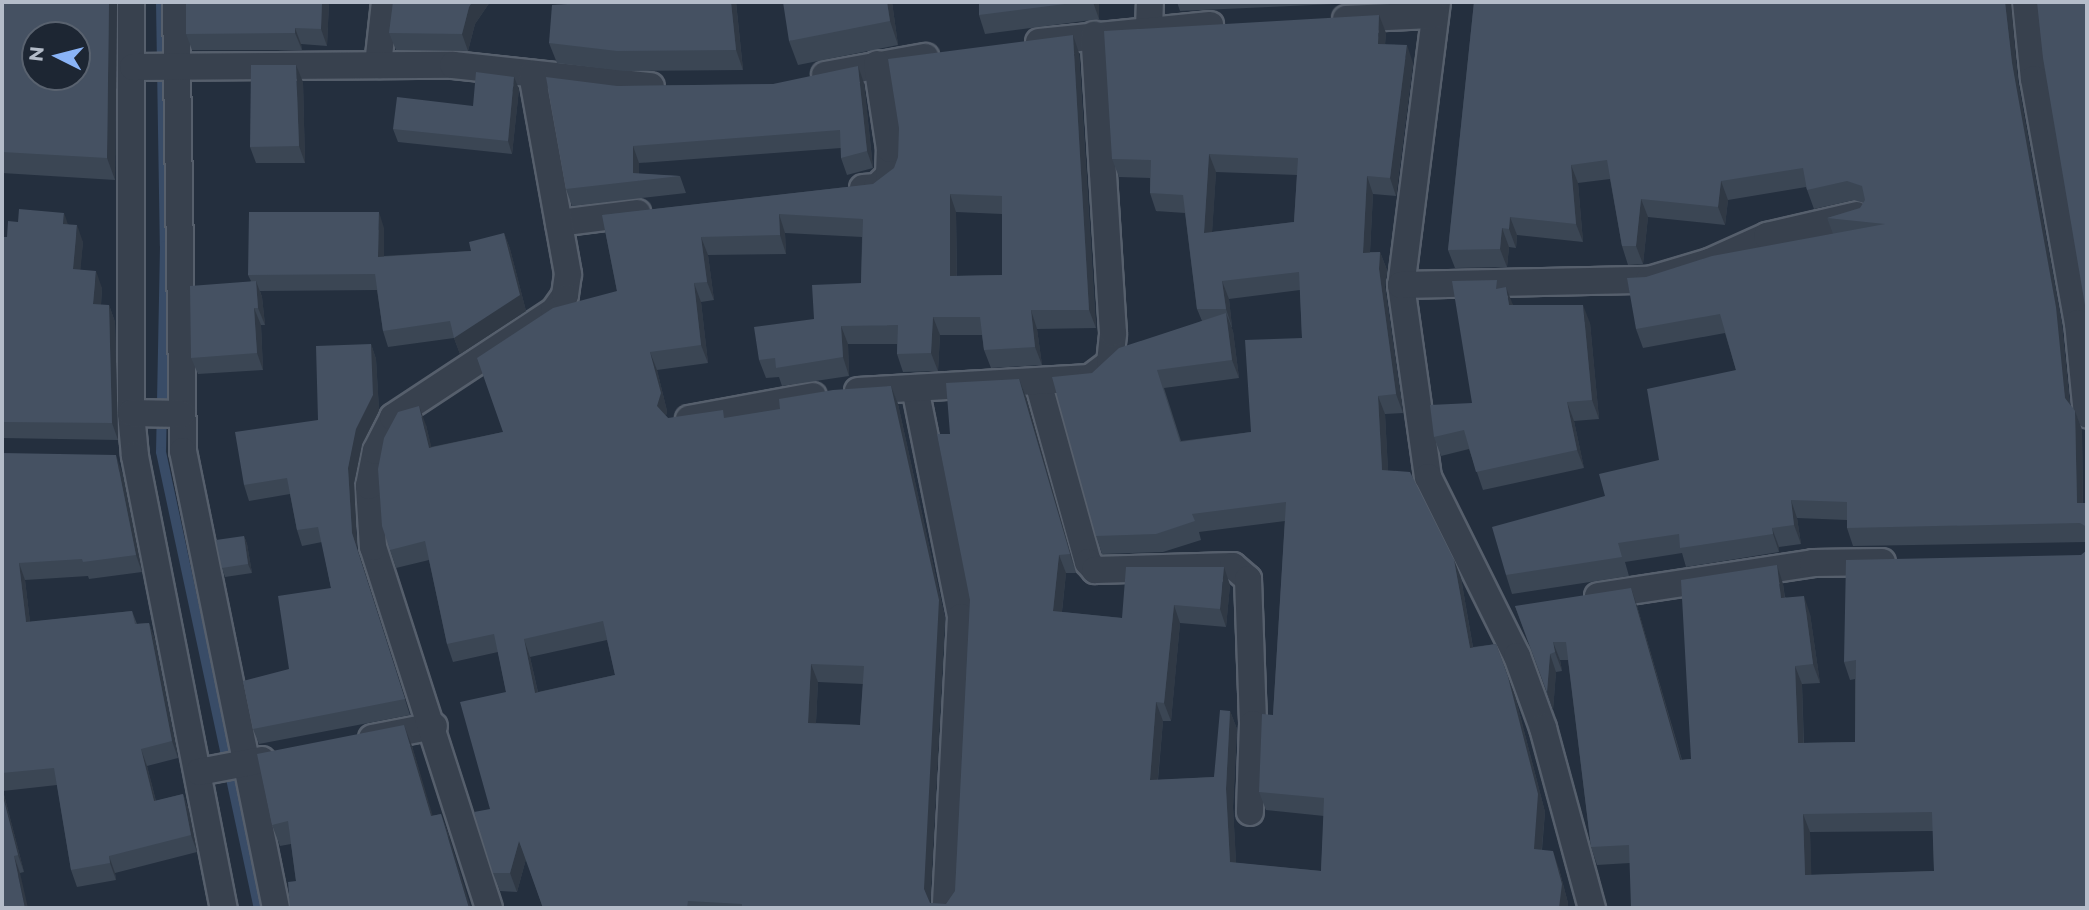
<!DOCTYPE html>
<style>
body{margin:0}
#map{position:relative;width:2089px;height:910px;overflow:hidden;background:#242f3e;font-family:Montserrat,sans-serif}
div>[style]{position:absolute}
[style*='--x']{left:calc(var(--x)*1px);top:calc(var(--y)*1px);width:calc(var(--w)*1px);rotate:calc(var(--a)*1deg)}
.stream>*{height:10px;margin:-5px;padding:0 5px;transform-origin:5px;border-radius:5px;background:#394c67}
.roads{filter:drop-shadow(2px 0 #565f6c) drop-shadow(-2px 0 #565f6c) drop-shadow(0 2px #565f6c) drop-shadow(0 -2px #565f6c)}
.minor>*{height:26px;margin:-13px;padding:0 13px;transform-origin:13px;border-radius:13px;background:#38414e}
.wall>*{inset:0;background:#3b4654}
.shaded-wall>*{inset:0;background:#303945}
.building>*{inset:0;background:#455162}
span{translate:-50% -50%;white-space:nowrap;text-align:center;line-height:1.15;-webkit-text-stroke:5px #1d2633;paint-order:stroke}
.frame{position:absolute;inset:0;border:4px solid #b4bcc9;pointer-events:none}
.north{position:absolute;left:21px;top:21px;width:70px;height:70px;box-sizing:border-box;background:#1d2633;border:2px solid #59626f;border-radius:50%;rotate:276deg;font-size:19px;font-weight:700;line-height:28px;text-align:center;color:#b4bcc9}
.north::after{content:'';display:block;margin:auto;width:24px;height:32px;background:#8ab4f8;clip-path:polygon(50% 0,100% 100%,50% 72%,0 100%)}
</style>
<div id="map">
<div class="stream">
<div style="--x:161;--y:2;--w:244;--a:89.1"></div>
<div style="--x:165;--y:246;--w:206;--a:91.1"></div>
<div style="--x:161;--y:452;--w:466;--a:77.9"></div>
</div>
<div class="roads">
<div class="minor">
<div style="--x:131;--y:2;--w:411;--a:90"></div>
<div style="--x:131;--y:413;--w:43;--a:84.7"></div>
<div style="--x:135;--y:456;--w:461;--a:78.9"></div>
<div style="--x:176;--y:2;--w:449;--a:89.1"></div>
<div style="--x:183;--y:451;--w:466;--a:78.5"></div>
<div style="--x:1437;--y:2;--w:285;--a:97.2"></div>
<div style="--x:1401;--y:285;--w:194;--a:82"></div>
<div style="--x:1428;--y:477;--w:200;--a:63.6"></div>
<div style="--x:1517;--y:656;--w:77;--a:70.1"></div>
<div style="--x:1543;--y:728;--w:187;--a:74.8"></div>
<div style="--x:2026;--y:2;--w:77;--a:84.1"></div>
<div style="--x:2034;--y:79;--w:248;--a:79.8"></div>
<div style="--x:2078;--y:323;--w:92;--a:84.4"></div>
<div style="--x:1346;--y:19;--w:89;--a:-2.6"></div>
<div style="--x:1149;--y:28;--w:26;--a:-88"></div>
<div style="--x:1039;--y:42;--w:172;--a:-5.7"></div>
<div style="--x:378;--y:65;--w:63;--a:-83.7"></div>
<div style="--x:133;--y:67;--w:320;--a:-0.4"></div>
<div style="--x:453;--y:65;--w:199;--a:6.1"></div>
<div style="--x:825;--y:75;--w:102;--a:-10.2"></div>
<div style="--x:863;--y:188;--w:14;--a:-4"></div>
<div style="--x:877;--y:187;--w:17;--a:-45"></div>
<div style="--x:889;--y:175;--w:26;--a:-88"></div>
<div style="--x:890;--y:149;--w:86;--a:-98.7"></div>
<div style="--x:559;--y:223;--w:79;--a:-7.3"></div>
<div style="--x:1401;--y:285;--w:248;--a:-1.2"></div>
<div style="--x:1649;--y:280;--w:63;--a:-16.7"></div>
<div style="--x:1709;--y:262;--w:64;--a:-24.1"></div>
<div style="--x:1767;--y:236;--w:92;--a:-13.1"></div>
<div style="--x:1038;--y:382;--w:187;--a:74.5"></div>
<div style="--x:1088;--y:562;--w:11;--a:49"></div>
<div style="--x:1095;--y:570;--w:138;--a:-1.7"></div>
<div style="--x:1233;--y:566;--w:20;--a:41"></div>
<div style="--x:1248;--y:579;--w:145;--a:88"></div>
<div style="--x:1253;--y:724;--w:88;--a:92"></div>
<div style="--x:915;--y:388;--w:234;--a:78.6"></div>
<div style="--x:961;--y:617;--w:291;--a:93"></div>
<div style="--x:858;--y:391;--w:232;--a:-3.2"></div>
<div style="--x:1090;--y:378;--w:25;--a:-37"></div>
<div style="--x:1110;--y:363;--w:30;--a:-84"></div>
<div style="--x:1113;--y:333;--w:299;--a:-93.6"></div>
<div style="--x:131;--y:413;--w:51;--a:1.1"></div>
<div style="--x:689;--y:419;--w:126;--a:-10.5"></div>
<div style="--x:1598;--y:596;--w:218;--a:-8.7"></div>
<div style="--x:1813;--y:563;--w:69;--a:-0.8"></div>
<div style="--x:372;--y:738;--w:63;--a:-11"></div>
<div style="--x:199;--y:772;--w:64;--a:-10.8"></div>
<div style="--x:489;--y:908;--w:379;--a:-107.8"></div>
<div style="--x:373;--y:547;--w:61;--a:-93.8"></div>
<div style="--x:369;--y:486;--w:36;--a:-79"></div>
<div style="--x:376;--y:451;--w:38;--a:-63"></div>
<div style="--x:393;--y:417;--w:193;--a:-33.4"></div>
<div style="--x:554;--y:311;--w:19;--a:-55"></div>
<div style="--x:565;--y:295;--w:21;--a:-82"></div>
<div style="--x:568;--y:274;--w:203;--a:-100.2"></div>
</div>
</div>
<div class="wall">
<div style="clip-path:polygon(2px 2px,117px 2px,115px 180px,2px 173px)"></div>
<div style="clip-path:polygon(186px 2px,329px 2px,327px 46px,301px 44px,302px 50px,192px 50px,186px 34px)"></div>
<div style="clip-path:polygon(393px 2px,490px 2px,475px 24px,468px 51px,396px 50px,389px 33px)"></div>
<div style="clip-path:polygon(736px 2px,743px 70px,624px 71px,557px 63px,549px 43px)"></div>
<div style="clip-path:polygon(892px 2px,898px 45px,798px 65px,789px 41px)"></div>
<div style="clip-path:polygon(979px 2px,1099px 2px,1099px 19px,985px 34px,979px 15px)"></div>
<div style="clip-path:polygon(1177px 2px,1380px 2px,1180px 11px)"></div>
<div style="clip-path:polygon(1474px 2px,2010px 3px,2018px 82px,2062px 325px,2070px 405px,2075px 411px,2082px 430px,2083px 503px,2087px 503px,2087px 542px,1853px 546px,1847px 528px,1847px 520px,1797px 518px,1801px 544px,1779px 547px,1779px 552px,1686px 567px,1682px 553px,1625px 562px,1629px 576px,1512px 594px,1506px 575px,1605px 496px,1659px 460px,1736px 370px,1725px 333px,1643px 348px,1636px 329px,1646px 277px,1833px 234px,1827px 218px,1860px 208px,1864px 203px,1854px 200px,1814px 209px,1806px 187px,1728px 200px,1725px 225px,1648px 217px,1643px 264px,1628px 265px,1622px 246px,1610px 179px,1578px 183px,1583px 242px,1517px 235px,1516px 248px,1509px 247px,1507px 267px,1455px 268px,1448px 250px)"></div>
<div style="clip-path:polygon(evenodd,1386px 33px,1385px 44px,1413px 63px,1396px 196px,1373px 194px,1370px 252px,1380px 252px,1387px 270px,1385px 287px,1403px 413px,1385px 414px,1388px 471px,1454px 560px,1461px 578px,1473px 647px,1496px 644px,1515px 696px,1545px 812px,1542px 850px,1559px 869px,1568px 903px,1568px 908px,543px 908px,526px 859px,517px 892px,500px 891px,493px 873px,490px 809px,506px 692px,498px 652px,453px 662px,447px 644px,429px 560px,396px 568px,390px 550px,426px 425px,431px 447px,503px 432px,617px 291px,602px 215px,873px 184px,1079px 53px,1096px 328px,1037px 329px,1042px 365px,991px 368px,984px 350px,982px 335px,940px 335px,938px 371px,903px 372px,897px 354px,897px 344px,848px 344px,849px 376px,782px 386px,779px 377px,766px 378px,759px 360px,814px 319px,861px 283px,862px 237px,785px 233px,786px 254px,708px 255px,714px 300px,701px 302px,708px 363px,657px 370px,667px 411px,666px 416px,668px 418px,726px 418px,780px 409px,891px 386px,898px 404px,945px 618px,930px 903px,946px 904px,955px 891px,970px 600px,950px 434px,1019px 379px,1026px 397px,1076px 573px,1066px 573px,1062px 612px,1122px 618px,1230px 585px,1226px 627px,1180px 623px,1171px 721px,1163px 721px,1158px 780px,1214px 777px,1230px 711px,1237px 729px,1233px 807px,1236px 863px,1321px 871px,1324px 816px,1266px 810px,1259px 792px,1273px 715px,1285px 521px,1199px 532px,1201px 540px,1163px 552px,1102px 554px,1096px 536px,1092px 373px,1202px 321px,1197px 309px,1185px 213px,1156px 211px,1150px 193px,1150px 178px,1119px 177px,1112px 159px,1386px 33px,1216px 172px,1297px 175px,1294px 222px,1212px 232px,1216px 172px,1386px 33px,956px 212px,1002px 214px,1002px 275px,957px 276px,956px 212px,1386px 33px,1300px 290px,1302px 338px,1251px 432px,1181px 441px,1164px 388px,1239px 378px,1233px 331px,1231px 327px,1232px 327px,1229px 299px,1300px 290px,1386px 33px,607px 640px,615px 675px,538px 692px,530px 657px,607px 640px,1386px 33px,818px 682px,863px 684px,860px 725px,816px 723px,818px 682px)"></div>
<div style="clip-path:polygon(303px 82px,305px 163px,256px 163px,250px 147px)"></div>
<div style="clip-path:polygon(864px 83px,873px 168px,847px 175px,841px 158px,841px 148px,639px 163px,639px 174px,680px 176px,686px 193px,572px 206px,566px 189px,617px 86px)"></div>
<div style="clip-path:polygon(519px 89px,512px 154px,398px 142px,393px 129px,473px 106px)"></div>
<div style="clip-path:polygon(68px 224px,83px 242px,80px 270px,102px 288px,101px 305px,109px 305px,115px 322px,118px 440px,2px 438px,2px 237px,7px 237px)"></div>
<div style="clip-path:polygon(384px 228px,384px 256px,471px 251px,504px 233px,510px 249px,526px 311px,460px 354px,454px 338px,388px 347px,383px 331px,377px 290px,260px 291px,262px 297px,265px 325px,261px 325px,263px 370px,198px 374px,191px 358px,251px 281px,248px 275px)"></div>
<div style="clip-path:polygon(1500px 288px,1513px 305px,1590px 323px,1599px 419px,1574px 421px,1584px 468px,1483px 490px,1469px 449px,1441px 456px,1434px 437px,1472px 403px)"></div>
<div style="clip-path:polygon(371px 344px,376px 359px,379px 410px,362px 444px,354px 483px,357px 548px,410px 715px,259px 744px,253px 729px,289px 669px,331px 588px,322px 542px,302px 546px,297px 530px,290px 494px,249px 501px,244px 485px,318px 420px)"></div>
<div style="clip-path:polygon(2px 453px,122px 472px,142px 572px,89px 579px,88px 576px,25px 580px,30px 622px,132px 611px,137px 624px,149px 623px,155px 640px,178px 758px,147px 766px,156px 801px,183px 794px,189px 811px,197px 852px,115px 873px,116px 880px,77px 887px,71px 870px,57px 785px,3px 791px,24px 872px,20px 873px,2px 908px)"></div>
<div style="clip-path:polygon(244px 536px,247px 544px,252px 573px,225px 577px,222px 568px)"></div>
<div style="clip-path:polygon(evenodd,2081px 555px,2087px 908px,1630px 863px,1597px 865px,1591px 847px,1568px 660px,1560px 660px,1562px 671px,1556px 672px,1553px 710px,1515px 606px,1637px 606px,1682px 760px,1691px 759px,1783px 584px,1785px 597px,1810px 614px,1820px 683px,1802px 684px,1804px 743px,1855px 742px,1855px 679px,1850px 680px,1844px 662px,2081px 555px,1933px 831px,1934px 871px,1811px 875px,1810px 832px,1933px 831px)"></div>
<div style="clip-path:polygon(412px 746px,432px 816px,441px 814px,449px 836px,296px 881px,291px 844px,280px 846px,272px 825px)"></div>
</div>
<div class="shaded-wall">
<div style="clip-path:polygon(109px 2px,117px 2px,115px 180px,107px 158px)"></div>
<div style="clip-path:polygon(322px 2px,329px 2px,327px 46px,321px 29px)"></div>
<div style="clip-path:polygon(472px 2px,490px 2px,475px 24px,468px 51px,462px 34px,469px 7px)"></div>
<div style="clip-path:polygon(731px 2px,736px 2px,743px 70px,736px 50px)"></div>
<div style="clip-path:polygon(887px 2px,892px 2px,898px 45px,890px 21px)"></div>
<div style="clip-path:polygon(1093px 2px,1099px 2px,1099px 19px)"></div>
<div style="clip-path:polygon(2005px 2px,2011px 2px,2018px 82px,2062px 325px,2071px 417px,2065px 398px,2012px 63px)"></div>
<div style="clip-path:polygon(1379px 15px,1386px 33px,1384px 62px,1378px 44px)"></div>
<div style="clip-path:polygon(295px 28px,301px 44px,302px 50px,295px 33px)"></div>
<div style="clip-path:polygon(1073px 35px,1079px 53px,1096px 328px,1089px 310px)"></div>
<div style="clip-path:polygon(1407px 45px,1413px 63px,1396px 196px,1390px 178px)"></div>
<div style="clip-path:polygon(296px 65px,303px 82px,305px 163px,299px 146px)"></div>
<div style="clip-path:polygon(858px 66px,864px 83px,873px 168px,867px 151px)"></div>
<div style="clip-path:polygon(514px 77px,519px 89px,512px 154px,508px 141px)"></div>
<div style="clip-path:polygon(633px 146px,639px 163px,639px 181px,633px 173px)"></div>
<div style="clip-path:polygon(1209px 154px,1216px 172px,1211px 251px,1204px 233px)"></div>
<div style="clip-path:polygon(1571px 165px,1578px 183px,1583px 242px,1576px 224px)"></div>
<div style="clip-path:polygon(1367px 176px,1373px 194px,1369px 271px,1363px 253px)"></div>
<div style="clip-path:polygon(1721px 181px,1728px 200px,1725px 225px,1718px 207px)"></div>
<div style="clip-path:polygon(950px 194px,956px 212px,957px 294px,950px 276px)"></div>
<div style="clip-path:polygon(1641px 199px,1648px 217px,1643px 264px,1636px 246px)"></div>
<div style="clip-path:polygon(379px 212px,384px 228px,384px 273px,378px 257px)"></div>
<div style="clip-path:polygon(64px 213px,70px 230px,63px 224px)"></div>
<div style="clip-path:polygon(779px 214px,785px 233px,786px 254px,780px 235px)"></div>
<div style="clip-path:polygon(1510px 217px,1517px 235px,1516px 248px,1509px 229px)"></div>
<div style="clip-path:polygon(77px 225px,83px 242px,79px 286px,73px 269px)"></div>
<div style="clip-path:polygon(1502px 228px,1509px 247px,1507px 267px,1500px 249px)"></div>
<div style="clip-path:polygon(504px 233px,510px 249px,526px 311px,460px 354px,454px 338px)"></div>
<div style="clip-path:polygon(701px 237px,708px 255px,714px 300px,707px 282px)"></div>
<div style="clip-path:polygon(1380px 252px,1387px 270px,1385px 287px,1403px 413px,1396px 394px,1379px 269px)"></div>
<div style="clip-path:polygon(96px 271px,102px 288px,100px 321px,93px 304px)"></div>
<div style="clip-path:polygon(256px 281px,262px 297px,265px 325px,258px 308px)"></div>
<div style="clip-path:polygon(1222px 281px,1229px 299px,1232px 327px,1226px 309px)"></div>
<div style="clip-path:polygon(694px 283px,701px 302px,708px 363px,701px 345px)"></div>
<div style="clip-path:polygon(1506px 287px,1513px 305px,1509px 305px)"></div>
<div style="clip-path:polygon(109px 305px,115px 322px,118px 440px,112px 423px)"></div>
<div style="clip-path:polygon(1583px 305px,1590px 323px,1599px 419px,1592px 400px)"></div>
<div style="clip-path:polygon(254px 308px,261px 325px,263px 370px,257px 353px)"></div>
<div style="clip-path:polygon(1031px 310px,1037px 329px,1042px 365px,1035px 347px)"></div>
<div style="clip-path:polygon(1226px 313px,1233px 331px,1239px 378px,1232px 360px)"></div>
<div style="clip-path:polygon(933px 317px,940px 335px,938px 371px,931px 353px)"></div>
<div style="clip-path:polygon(841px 326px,848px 344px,849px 376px,843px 357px)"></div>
<div style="clip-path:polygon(371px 344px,376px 359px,379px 410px,362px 444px,354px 483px,357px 548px,410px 715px,352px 533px,348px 468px)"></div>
<div style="clip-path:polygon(650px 352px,657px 370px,667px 411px,664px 424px,657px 406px)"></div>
<div style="clip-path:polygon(1019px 379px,1026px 397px,1076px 573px,1070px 554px)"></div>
<div style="clip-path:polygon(891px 386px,898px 404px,945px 618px,930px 907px,924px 889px)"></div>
<div style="clip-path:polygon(1378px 396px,1385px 414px,1389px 488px,1382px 470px)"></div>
<div style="clip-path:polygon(1567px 402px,1574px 421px,1584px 468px,1577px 450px)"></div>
<div style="clip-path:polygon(419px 406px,426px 425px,436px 466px,429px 448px)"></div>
<div style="clip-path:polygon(2075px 411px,2082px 430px,2083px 522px,2077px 503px)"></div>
<div style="clip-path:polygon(116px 455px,122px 472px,142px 572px,136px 555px)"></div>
<div style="clip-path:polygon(1791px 500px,1797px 518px,1801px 544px,1794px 525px)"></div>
<div style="clip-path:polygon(1772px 528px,1779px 547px,1779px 552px,1773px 534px)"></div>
<div style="clip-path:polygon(244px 536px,247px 544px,252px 573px,248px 564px)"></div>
<div style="clip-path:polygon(1059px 555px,1066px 573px,1060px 629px,1053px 611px)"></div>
<div style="clip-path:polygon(1454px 560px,1461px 578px,1476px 666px,1470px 648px)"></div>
<div style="clip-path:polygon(19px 563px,25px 580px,32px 639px,26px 622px)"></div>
<div style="clip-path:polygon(1777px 565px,1783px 584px,1787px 616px,1781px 598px)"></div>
<div style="clip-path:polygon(1224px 567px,1230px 585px,1226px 627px,1220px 609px)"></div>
<div style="clip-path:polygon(1631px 588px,1637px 606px,1687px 779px,1680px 760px)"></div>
<div style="clip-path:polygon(1804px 596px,1810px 614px,1820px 683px,1813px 664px)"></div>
<div style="clip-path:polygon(1174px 605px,1180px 623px,1171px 721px,1164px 703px)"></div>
<div style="clip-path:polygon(149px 623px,155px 640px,178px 758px,172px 741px)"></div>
<div style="clip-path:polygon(524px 639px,530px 657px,542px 711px,535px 693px)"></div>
<div style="clip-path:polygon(1553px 642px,1560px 660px,1562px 671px,1555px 652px)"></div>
<div style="clip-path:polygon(1550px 654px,1556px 672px,1553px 710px,1547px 692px)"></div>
<div style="clip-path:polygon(811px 664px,818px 682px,815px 741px,808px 723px)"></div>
<div style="clip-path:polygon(1795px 666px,1802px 684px,1804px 761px,1798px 743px)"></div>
<div style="clip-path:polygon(1508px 677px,1515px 696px,1545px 812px,1540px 867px,1534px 849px)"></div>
<div style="clip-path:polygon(1156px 702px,1163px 721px,1156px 798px,1150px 780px)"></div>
<div style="clip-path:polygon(1230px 711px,1237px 729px,1233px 807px,1237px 880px,1230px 862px,1226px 789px)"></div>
<div style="clip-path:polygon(404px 725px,412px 746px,439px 837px,431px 816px)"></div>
<div style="clip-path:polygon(141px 749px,147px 766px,160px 818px,154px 801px)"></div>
<div style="clip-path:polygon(2px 787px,24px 872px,18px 855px,2px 793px)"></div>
<div style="clip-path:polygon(183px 794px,189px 811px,197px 852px,191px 835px)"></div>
<div style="clip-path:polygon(441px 814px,449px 836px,471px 908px,469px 908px)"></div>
<div style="clip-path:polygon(1803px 814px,1810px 832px,1812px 893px,1805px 875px)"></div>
<div style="clip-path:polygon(519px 841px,526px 859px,517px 892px,510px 873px)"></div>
<div style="clip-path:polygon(1553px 851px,1559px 869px,1568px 903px,1568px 908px,1559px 908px)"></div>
<div style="clip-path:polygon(14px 856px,20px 873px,28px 908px,25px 908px)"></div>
<div style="clip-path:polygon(109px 856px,115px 873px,116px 880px,110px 863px)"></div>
</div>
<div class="building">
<div style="clip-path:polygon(evenodd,2px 2px,109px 2px,107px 158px,2px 152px,2px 2px,35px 35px,77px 35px,77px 77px,35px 77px,35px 35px)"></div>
<div style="clip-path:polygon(186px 2px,322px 2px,321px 29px,295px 28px,295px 33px,186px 34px)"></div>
<div style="clip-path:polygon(393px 2px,472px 2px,469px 7px,462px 34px,389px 33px)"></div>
<div style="clip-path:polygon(598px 2px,731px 2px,736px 50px,617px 51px,549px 43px,552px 5px)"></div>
<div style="clip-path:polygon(783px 2px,887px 2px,890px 21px,789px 41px)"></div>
<div style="clip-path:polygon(979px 2px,1081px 2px,979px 15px)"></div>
<div style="clip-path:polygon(1474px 2px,2005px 2px,2012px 63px,2056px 307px,2065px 398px,2075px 411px,2077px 503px,2087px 503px,2087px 527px,2080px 523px,1847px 528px,1847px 502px,1791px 500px,1794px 525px,1772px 528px,1773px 534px,1680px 548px,1679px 534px,1618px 543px,1622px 557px,1506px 575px,1492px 527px,1605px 496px,1599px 474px,1659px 460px,1647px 389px,1736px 370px,1720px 314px,1636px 329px,1627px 278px,1646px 277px,1712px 256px,1885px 224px,1827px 218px,1860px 208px,1865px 200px,1862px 186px,1847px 181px,1807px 190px,1803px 168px,1721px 181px,1718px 207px,1641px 199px,1636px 246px,1622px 246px,1607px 160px,1571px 165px,1576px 224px,1510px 217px,1509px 229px,1502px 228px,1500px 249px,1448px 250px)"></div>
<div style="clip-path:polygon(2037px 2px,2087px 2px,2087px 317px,2043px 58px)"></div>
<div style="clip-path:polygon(evenodd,1379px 15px,1378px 44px,1407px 45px,1390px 178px,1367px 176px,1363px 253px,1380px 252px,1379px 269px,1396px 394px,1378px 396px,1382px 470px,1410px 472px,1454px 560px,1470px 648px,1496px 644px,1508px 677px,1538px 794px,1534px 849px,1553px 851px,1562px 884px,1559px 908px,742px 908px,742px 904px,688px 901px,687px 908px,543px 908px,519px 841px,510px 873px,493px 873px,474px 812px,490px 809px,460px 702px,506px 692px,494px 634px,447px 644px,425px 541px,390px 550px,382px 526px,378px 469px,384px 438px,398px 412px,419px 406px,429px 448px,503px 432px,477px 358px,553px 308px,617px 291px,602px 215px,873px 184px,894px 168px,898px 157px,899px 128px,888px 59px,1073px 35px,1089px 310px,1031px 310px,1035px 347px,984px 350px,980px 317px,933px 317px,931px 353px,897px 354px,898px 325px,841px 326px,843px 357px,776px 368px,775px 358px,759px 360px,754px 327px,814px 319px,812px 285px,861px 283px,863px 219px,779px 214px,780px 235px,701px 237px,707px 282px,694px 283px,701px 345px,650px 352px,661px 393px,657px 406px,668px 418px,723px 410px,724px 418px,780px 409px,779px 399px,833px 390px,891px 386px,939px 600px,924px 889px,930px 903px,946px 904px,955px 891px,970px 600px,937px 434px,950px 434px,946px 383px,1019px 379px,1070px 554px,1059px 555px,1053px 611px,1122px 618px,1126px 567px,1224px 567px,1220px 609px,1174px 605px,1164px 703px,1156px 702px,1150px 780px,1214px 777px,1220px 710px,1230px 711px,1226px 789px,1230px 862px,1321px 871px,1324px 798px,1259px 792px,1262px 714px,1273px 715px,1286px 502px,1192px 514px,1195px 521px,1156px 534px,1096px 536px,1052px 377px,1092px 373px,1119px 348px,1226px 313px,1232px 360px,1157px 370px,1180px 442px,1251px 432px,1245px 340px,1302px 338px,1299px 272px,1222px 281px,1226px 309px,1197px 309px,1183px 195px,1150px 193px,1151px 160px,1112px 159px,1104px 31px,1379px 15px,1209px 154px,1298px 158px,1294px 222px,1204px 233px,1209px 154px,1379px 15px,950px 194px,1002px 196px,1002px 275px,950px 276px,950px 194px,1379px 15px,603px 621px,615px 675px,535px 693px,524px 639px,603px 621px,1379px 15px,811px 664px,864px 666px,860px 725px,808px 723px,811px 664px)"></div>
<div style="clip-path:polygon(251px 65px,296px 65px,299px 146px,250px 147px)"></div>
<div style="clip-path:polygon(858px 66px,867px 151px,841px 158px,840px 130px,633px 146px,633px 173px,680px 176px,566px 189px,546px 77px,617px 86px,773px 84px)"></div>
<div style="clip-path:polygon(476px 72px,514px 77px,508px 141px,393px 129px,397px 97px,473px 106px)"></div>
<div style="clip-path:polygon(19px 209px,64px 213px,63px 224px,77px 225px,73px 269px,96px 271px,93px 304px,109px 305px,112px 423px,2px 422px,2px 237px,7px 237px,8px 221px,18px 222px)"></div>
<div style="clip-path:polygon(249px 212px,379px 212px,378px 257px,471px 251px,469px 242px,504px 233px,520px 295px,454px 338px,450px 321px,383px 331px,375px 274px,248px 275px)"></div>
<div style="clip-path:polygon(1497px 280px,1496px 289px,1506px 287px,1509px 305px,1583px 305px,1592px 400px,1567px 402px,1577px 450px,1476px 472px,1464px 430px,1434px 437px,1430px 405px,1472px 403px,1452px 281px)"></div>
<div style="clip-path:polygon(256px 281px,258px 308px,254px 308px,257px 353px,191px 358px,190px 286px)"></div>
<div style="clip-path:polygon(371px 344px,373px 395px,356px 429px,348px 468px,352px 533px,405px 699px,253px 729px,243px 681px,289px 669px,278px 596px,331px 588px,318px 527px,297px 530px,287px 478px,244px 485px,235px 432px,318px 420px,316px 346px)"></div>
<div style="clip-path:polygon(2px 453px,116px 455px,136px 555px,83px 562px,82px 559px,19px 563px,26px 622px,132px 611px,135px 624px,149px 623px,172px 741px,141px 749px,154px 801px,183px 794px,191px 835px,109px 856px,110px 863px,71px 870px,54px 768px,2px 773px)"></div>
<div style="clip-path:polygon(244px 536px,248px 564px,222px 568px,216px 540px)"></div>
<div style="clip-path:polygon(evenodd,2087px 550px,2087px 908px,1631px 908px,1629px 845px,1591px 847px,1566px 642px,1553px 642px,1555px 652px,1550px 654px,1547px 692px,1515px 606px,1631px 588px,1680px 760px,1691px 759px,1681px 580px,1777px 565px,1781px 598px,1804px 596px,1813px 664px,1795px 666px,1798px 743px,1855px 742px,1856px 660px,1844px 662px,1846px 560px,2081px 555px,2087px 550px,1932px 812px,1934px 871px,1805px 875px,1803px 814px,1932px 812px)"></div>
<div style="clip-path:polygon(404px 725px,431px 816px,441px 814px,469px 908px,290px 908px,288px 882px,296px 881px,288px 821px,272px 825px,257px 754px)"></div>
<div style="clip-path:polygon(2px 793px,18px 855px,14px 856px,25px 908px,2px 908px)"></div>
</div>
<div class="frame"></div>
<div class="north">N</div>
</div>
